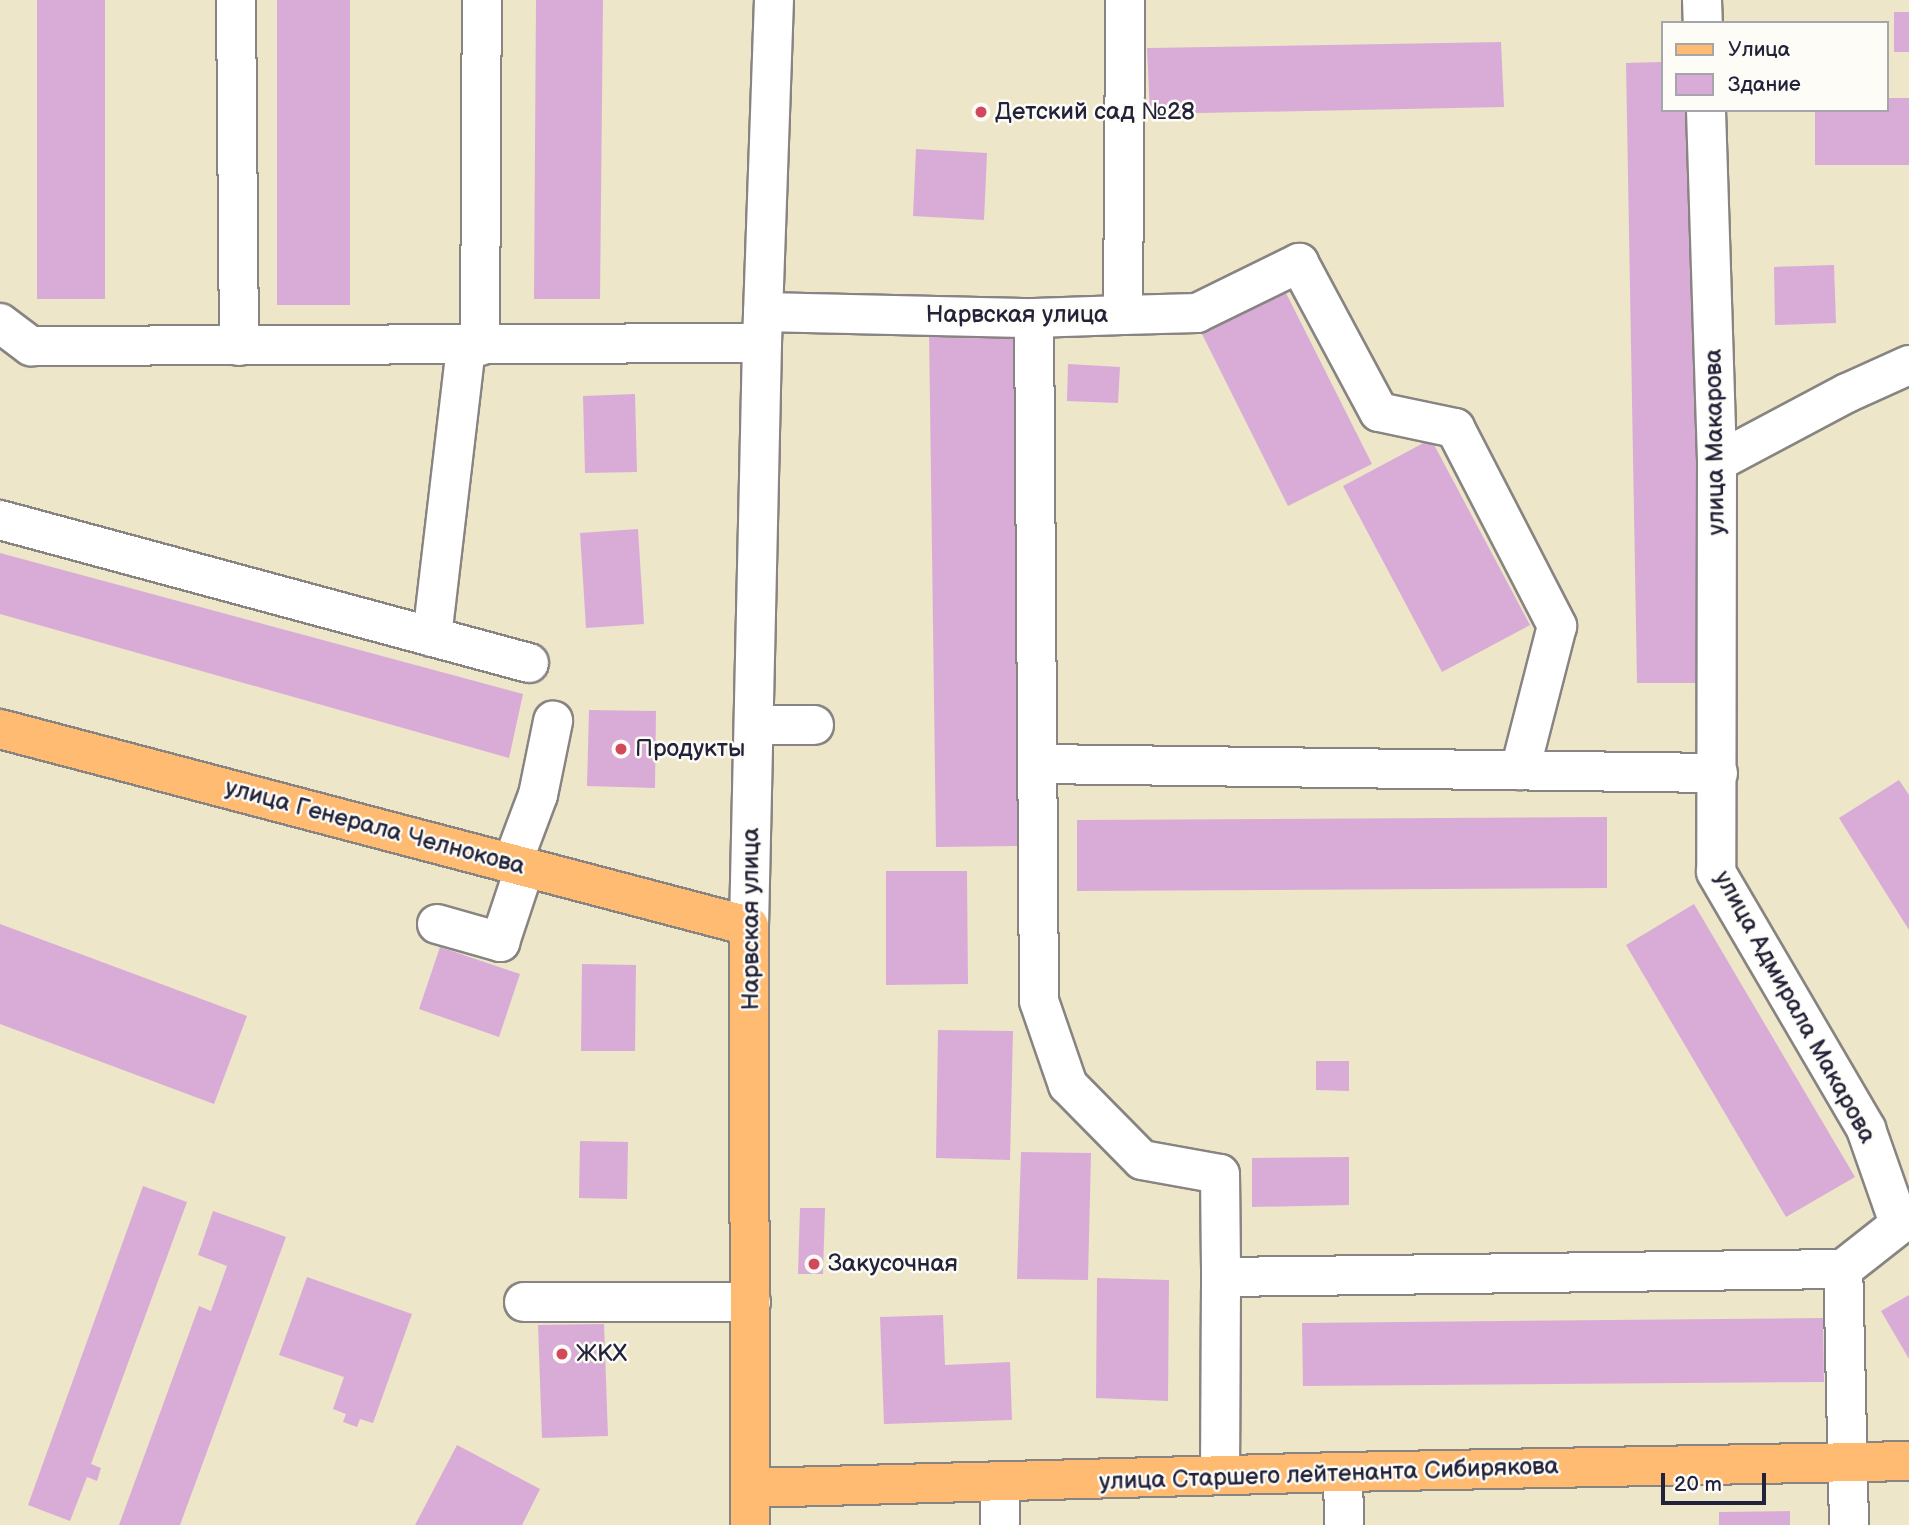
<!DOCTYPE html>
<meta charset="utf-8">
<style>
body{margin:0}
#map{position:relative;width:1909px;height:1525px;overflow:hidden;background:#ede6c9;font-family:"Balsamiq Sans",sans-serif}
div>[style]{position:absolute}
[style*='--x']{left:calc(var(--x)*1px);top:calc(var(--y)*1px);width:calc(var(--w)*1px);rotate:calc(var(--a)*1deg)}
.building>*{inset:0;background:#d9acd8}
.roads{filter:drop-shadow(2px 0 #888482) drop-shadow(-2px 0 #888482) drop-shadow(0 2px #888482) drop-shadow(0 -2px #888482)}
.minor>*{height:38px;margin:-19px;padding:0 19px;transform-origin:19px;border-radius:19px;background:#fff}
.major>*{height:38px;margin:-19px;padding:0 19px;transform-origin:19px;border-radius:19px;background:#febb71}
.dots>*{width:19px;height:19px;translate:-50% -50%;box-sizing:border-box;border:4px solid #fdfcf7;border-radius:50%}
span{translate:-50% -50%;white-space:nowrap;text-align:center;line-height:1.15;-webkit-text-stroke:5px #fdfcf7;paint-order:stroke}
.poi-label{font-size:24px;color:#22223b}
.left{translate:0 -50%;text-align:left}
.street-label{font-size:24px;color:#22223b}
.legend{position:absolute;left:1661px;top:21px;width:228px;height:91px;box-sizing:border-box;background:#fdfcf7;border:2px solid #a5a5ac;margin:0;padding:9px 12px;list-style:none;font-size:21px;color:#22223b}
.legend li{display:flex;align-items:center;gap:14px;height:35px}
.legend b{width:35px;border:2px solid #a5a5ac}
.scale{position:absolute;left:1661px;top:1473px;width:105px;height:32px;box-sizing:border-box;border:4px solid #22223b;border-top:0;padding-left:9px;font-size:21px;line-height:24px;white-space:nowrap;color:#22223b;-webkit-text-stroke:5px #fdfcf7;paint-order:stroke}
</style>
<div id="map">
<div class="building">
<div style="clip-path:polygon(37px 0,105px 0,105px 299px,37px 299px)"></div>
<div style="clip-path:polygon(277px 0,350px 0,350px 305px,277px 305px)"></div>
<div style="clip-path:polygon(536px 0,603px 0,600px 299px,534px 299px)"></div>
<div style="clip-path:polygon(1894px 12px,1909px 12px,1909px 52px,1894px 52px)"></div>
<div style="clip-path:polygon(1501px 42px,1504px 107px,1150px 114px,1147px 48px)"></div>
<div style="clip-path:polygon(1662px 62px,1662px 110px,1692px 110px,1703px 683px,1637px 683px,1626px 63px)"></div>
<div style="clip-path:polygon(1886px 98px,1909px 98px,1909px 165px,1815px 165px,1815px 110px,1886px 110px)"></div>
<div style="clip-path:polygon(916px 149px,987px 153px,984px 220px,913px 216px)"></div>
<div style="clip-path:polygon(1834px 265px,1836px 323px,1775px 325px,1774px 267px)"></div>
<div style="clip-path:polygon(1285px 291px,1372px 464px,1288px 506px,1201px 332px)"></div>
<div style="clip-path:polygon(1019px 329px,1025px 846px,936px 847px,929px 330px)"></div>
<div style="clip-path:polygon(1068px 364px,1120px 367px,1118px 403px,1067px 401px)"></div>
<div style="clip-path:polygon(635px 394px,637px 472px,585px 473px,583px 396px)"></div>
<div style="clip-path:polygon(1431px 439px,1530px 625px,1442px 672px,1343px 486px)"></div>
<div style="clip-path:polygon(638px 529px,644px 624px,586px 628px,580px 533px)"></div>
<div style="clip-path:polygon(0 553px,523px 694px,509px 758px,0 614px)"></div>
<div style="clip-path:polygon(589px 710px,656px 711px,655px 788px,587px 786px)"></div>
<div style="clip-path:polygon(1899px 780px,1909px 795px,1909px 930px,1839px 818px)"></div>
<div style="clip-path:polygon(1607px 817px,1607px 888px,1077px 891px,1077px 820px)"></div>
<div style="clip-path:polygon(886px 871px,967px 871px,968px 984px,886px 985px)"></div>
<div style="clip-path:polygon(1694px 904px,1855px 1177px,1786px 1217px,1626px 945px)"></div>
<div style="clip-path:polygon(0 924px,247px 1016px,214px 1104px,0 1024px)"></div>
<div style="clip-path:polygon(440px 947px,520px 974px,499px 1037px,419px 1009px)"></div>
<div style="clip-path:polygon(582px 964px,636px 965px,635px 1051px,581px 1051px)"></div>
<div style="clip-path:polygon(938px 1030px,1013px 1031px,1010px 1160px,936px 1158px)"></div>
<div style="clip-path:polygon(1316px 1061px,1349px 1061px,1349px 1091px,1316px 1090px)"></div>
<div style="clip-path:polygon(580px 1141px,628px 1142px,627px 1199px,579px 1198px)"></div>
<div style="clip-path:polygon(1021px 1152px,1091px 1153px,1088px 1280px,1017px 1279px)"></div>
<div style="clip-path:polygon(1349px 1157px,1349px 1205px,1252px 1207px,1252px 1158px)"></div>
<div style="clip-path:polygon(143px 1186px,187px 1202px,91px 1464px,101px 1468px,97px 1481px,87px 1477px,70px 1521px,28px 1505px)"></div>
<div style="clip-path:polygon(800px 1208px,825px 1208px,823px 1274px,798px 1274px)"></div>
<div style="clip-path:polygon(213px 1211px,286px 1237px,180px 1525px,119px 1525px,199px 1306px,211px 1311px,227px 1266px,198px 1255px)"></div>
<div style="clip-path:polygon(307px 1277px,412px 1314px,373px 1423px,360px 1419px,357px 1427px,343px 1422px,346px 1414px,333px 1409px,344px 1377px,279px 1355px)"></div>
<div style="clip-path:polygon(1097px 1278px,1169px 1280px,1168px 1401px,1096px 1398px)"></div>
<div style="clip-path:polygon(1909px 1295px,1909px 1359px,1881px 1311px)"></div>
<div style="clip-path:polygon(943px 1315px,945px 1365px,1010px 1362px,1012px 1420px,884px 1424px,880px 1317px)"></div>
<div style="clip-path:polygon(1823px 1318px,1824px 1382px,1303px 1386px,1302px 1323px)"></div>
<div style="clip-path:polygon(604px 1324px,608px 1436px,542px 1438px,538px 1325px)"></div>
<div style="clip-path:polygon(457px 1445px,540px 1489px,522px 1525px,415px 1525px)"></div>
<div style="clip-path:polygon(1790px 1511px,1790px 1525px,1719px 1525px,1719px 1512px)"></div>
</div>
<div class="roads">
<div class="minor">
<div style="--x:236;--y:0;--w:346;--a:89.5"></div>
<div style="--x:1702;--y:0;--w:23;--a:88"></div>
<div style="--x:1706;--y:110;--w:352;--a:88.2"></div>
<div style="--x:1717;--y:462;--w:410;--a:90.1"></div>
<div style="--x:1716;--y:872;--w:298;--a:59.7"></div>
<div style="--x:1866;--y:1129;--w:100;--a:70.7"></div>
<div style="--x:763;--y:312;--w:271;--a:1.3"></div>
<div style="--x:1034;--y:318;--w:89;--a:-1.9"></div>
<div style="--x:1123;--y:315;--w:315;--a:-89.6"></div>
<div style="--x:1123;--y:315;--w:74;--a:-1.5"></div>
<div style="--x:1197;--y:313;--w:114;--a:-26.1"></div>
<div style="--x:1299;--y:263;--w:169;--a:61.8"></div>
<div style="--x:1379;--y:412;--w:78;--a:11.9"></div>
<div style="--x:1455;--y:428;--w:223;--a:62.7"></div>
<div style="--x:1557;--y:626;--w:149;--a:104.4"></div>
<div style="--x:1034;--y:318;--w:683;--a:89.58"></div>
<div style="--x:1039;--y:1001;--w:89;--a:71"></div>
<div style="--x:1068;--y:1085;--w:105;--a:45.4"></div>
<div style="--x:1142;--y:1160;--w:79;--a:10.2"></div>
<div style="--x:1220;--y:1174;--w:103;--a:89.4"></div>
<div style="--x:0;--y:323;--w:39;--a:37"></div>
<div style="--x:31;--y:346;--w:731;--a:-0.24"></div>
<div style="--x:480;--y:346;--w:346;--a:-89.7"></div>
<div style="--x:1717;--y:462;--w:147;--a:-28"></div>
<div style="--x:1847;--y:393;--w:68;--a:-24.3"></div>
<div style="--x:0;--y:520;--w:548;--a:15.13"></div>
<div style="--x:432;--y:637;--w:293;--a:-83.3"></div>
<div style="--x:754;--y:725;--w:60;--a:0"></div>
<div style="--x:1038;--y:764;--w:680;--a:0.76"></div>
<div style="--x:512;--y:864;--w:74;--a:-69.4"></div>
<div style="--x:538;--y:795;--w:76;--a:-78.5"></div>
<div style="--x:437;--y:924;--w:66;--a:15.9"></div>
<div style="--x:500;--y:942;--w:79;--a:-71.6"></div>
<div style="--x:749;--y:926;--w:583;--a:-88.72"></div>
<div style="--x:762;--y:343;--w:343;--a:-88"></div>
<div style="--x:524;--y:1302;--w:227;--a:0"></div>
<div style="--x:1343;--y:1472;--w:53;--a:88.9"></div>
<div style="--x:1220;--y:1475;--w:198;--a:-89.7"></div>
<div style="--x:1221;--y:1277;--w:622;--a:-0.74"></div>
<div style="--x:1000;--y:1483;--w:42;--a:90"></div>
<div style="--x:1849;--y:1525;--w:256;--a:-91.3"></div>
<div style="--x:1843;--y:1269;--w:84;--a:-38.2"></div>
</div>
<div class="major">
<div style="--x:0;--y:729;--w:774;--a:14.74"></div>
<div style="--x:749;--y:926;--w:599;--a:89.9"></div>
<div style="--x:750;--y:1488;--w:593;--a:-1.55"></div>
<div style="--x:1343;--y:1472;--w:566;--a:-1.11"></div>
</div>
</div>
<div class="dots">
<div style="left:981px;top:112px;background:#d1495b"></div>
<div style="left:621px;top:749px;background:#d1495b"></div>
<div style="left:814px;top:1264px;background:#d1495b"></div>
<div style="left:562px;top:1354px;background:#d1495b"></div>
</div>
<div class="poi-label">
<span class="left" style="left:995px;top:112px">Детский сад №28</span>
<span class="left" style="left:635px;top:749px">Продукты</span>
<span class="left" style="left:828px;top:1264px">Закусочная</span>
<span class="left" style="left:576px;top:1354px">ЖКХ</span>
</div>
<div class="street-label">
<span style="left:1017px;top:315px">Нарвская улица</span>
<span style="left:1715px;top:442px;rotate:-91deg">улица Макарова</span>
<span style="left:375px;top:827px;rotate:15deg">улица Генерала Челнокова</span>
<span style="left:751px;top:919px;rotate:-90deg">Нарвская улица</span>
<span style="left:1795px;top:1007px;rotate:61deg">улица Адмирала Макарова</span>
<span style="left:1329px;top:1474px;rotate:-2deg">улица Старшего лейтенанта Сибирякова</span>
</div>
<ul class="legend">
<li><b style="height:9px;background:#febb71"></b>Улица</li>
<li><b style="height:19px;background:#d9acd8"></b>Здание</li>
</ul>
<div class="scale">20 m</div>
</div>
